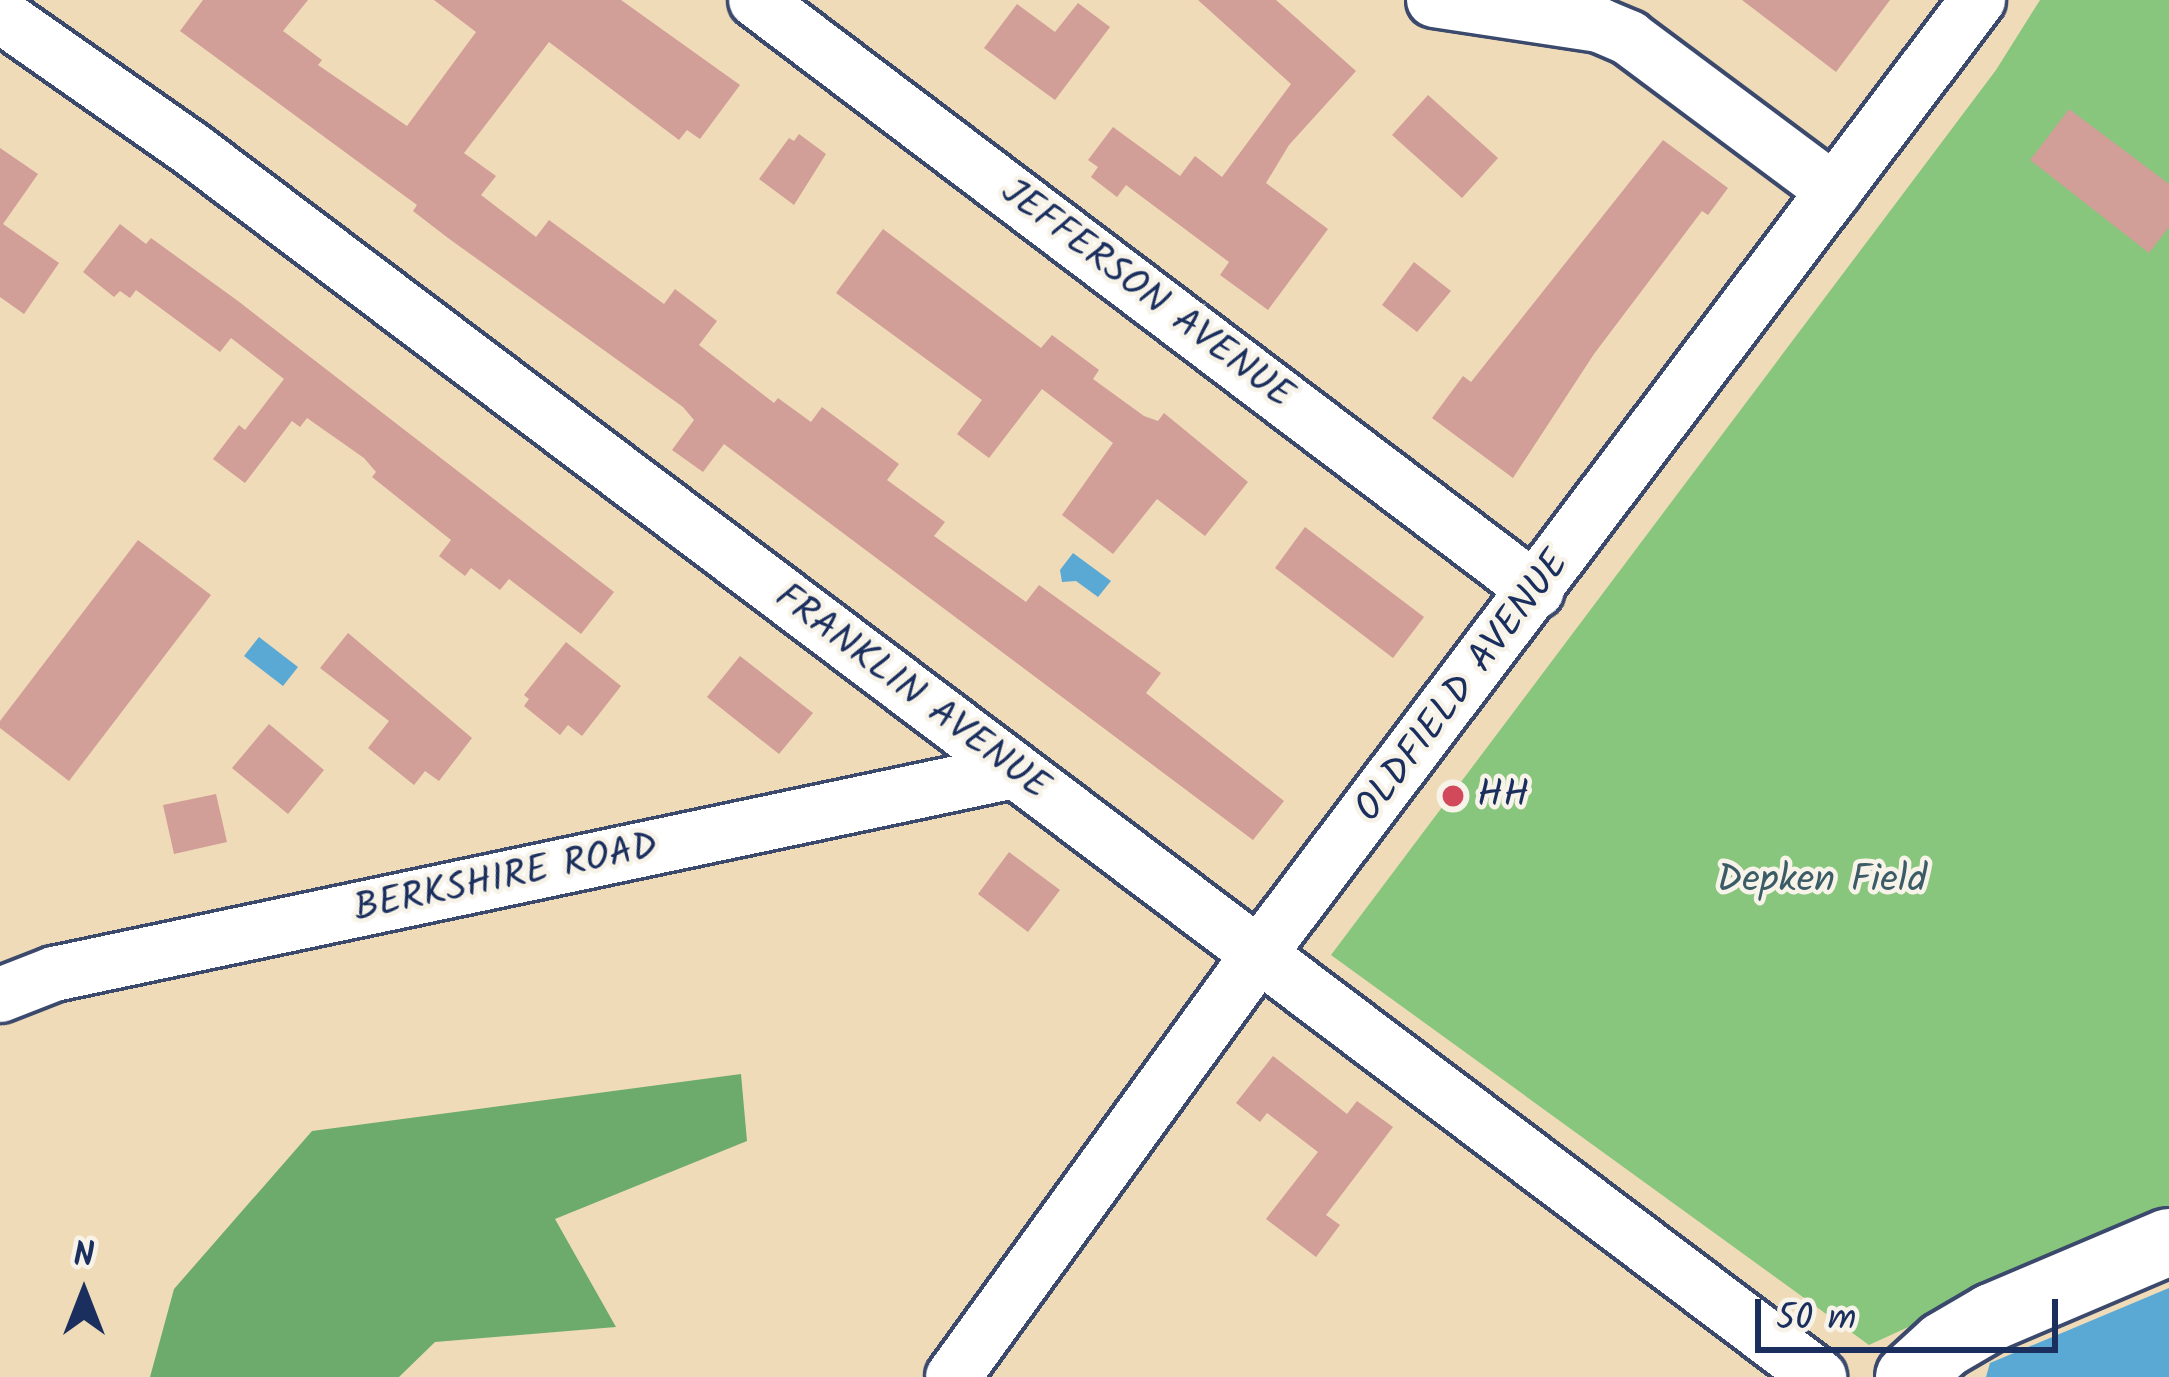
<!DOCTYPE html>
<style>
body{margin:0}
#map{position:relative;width:2169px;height:1377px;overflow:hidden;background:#f0dbb9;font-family:Kalam,sans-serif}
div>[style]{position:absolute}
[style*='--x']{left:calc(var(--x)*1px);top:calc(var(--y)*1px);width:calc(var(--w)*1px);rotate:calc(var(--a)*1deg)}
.green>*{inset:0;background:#87c67c}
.forest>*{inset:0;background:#6dab6c}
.water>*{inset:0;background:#5aa9d4}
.building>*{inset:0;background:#d19e98}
.roads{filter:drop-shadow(3px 0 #3b496c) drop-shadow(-3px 0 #3b496c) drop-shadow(0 3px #3b496c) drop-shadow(0 -3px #3b496c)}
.minor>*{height:54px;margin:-27px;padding:0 27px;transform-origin:27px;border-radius:27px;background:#fff}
.highway>*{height:66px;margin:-33px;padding:0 33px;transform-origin:33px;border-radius:33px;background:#fff}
.dots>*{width:33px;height:33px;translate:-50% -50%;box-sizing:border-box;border:6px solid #f7f3e8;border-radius:50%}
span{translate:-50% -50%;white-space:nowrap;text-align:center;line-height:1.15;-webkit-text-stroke:9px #f7f3e8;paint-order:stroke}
.street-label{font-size:39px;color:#1b2f5e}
.poi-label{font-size:39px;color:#1b2f5e}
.left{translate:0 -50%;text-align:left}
.park-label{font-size:39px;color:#3b5c67}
.north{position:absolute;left:24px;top:1233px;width:120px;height:120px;-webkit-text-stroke:9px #f7f3e8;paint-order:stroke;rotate:0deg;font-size:33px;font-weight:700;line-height:48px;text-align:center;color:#1b2f5e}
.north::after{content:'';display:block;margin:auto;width:42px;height:54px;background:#1b2f5e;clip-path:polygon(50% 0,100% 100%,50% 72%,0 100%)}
.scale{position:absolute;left:1755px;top:1299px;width:303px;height:54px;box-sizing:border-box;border:6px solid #1b2f5e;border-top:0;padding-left:15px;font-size:36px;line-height:42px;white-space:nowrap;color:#1b2f5e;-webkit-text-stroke:9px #f7f3e8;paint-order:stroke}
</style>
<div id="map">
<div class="green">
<div style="clip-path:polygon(2040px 0,2169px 0,2169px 1208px,1869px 1345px,1331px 955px,1996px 70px)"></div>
</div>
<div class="forest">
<div style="clip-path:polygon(741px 1074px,747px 1141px,555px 1219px,616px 1327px,435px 1342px,399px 1377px,150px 1377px,174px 1289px,312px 1131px)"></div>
</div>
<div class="water">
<div style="clip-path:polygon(1073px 553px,1111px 581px,1098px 597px,1076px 581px,1062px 582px,1060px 570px)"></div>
<div style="clip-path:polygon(259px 637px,298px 667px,283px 686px,244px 656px)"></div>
<div style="clip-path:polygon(2169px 1288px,2169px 1377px,1986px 1377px,1990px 1363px)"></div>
</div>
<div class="building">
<div style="clip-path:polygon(203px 0,308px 0,283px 31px,322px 60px,318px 65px,407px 126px,476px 32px,434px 0,621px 0,740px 85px,700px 139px,687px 130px,679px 140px,549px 42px,464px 153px,496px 176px,481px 195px,536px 237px,549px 220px,664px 304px,675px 289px,717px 321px,699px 345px,774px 403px,778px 398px,811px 422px,822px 407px,899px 464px,887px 480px,945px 522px,934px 536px,1026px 602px,1039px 585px,1161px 673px,1146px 693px,1284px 801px,1253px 840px,724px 444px,703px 472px,672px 450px,694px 420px,683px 407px,448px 238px,413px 211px,417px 205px,180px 31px)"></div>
<div style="clip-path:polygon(1198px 0,1276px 0,1356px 71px,1289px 145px,1266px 183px,1328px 229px,1268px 310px,1220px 275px,1229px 262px,1126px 185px,1117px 197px,1091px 177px,1098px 167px,1088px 160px,1113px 127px,1180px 176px,1195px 156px,1222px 177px,1291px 84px)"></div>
<div style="clip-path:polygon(1742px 0,1890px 0,1836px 72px)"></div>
<div style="clip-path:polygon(1078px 3px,1110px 27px,1055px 100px,984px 48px,1017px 4px,1055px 32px)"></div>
<div style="clip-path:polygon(1428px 95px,1498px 158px,1462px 198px,1392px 135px)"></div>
<div style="clip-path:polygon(2069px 109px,2169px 184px,2169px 227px,2149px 253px,2030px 160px)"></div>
<div style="clip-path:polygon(799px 134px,826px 154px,794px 205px,759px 179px,789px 138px,794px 141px)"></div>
<div style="clip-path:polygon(1663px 140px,1728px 188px,1708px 215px,1702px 211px,1594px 354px,1513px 478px,1432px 418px,1463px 376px,1471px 382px)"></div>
<div style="clip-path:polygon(0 148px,38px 174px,3px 224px,59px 263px,24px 314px,0 297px)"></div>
<div style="clip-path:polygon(120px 224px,146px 244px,151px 238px,238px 301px,614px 592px,581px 634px,509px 579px,500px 590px,471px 568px,465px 576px,439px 556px,451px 540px,372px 477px,376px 472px,364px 458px,307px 418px,300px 427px,292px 421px,245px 483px,213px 459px,239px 425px,245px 430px,284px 379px,231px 338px,220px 352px,136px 290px,130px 298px,120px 291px,114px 297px,83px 272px)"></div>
<div style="clip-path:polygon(883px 229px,1041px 348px,1052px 335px,1099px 370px,1093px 379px,1144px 416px,1158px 421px,1164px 413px,1248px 482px,1205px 536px,1157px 499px,1113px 554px,1062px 515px,1113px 443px,1042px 389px,989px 458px,957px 434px,982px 400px,836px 293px)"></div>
<div style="clip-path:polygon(1414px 262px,1451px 291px,1417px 332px,1382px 305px)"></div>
<div style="clip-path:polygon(1305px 527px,1424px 617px,1393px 658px,1275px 568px)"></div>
<div style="clip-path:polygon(138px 540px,211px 595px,69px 781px,0 728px,0 721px)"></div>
<div style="clip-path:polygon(348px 633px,472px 738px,439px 781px,425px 771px,414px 785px,368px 748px,389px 721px,320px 668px)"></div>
<div style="clip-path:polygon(566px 642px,621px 686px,582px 736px,568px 725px,560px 735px,524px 706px,529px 699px,524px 695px)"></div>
<div style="clip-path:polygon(740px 656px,813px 713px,779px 754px,707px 697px)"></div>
<div style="clip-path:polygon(269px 724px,324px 770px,288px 814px,232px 768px)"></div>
<div style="clip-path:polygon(216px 794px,227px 842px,174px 854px,163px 805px)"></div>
<div style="clip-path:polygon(1009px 852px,1060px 890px,1028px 932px,978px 894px)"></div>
<div style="clip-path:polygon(1273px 1056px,1347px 1114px,1357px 1101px,1393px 1127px,1326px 1215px,1340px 1225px,1316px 1257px,1266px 1219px,1318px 1152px,1267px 1113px,1260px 1122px,1236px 1103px)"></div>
</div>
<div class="roads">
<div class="minor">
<div style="--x:756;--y:0;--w:979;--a:37.12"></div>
<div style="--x:1434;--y:0;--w:167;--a:8.6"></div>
<div style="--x:1599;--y:25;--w:33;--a:23"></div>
<div style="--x:1629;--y:38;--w:256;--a:36.7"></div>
<div style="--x:0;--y:15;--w:232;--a:35"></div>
<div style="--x:190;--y:148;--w:2041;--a:37.03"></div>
<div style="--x:0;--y:995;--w:58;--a:-21.3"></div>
<div style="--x:54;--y:974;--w:981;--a:-11.94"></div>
<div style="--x:953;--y:1377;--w:522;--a:-54.12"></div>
<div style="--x:1259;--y:954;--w:1195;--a:-53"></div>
</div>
<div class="highway">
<div style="--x:1909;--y:1377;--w:47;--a:-42.4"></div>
<div style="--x:1944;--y:1345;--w:56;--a:-30.3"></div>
<div style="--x:1992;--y:1317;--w:192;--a:-23"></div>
</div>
</div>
<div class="dots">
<div style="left:1453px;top:796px;background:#d1495b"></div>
</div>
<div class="street-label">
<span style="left:1146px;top:295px;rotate:37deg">JEFFERSON AVENUE</span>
<span style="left:1463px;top:687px;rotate:-53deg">OLDFIELD AVENUE</span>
<span style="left:911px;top:693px;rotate:37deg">FRANKLIN AVENUE</span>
<span style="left:506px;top:879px;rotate:-12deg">BERKSHIRE ROAD</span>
</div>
<div class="poi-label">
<span class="left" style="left:1477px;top:796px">HH</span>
</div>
<div class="park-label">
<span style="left:1822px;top:881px">Depken Field</span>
</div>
<div class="north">N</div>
<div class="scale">50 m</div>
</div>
